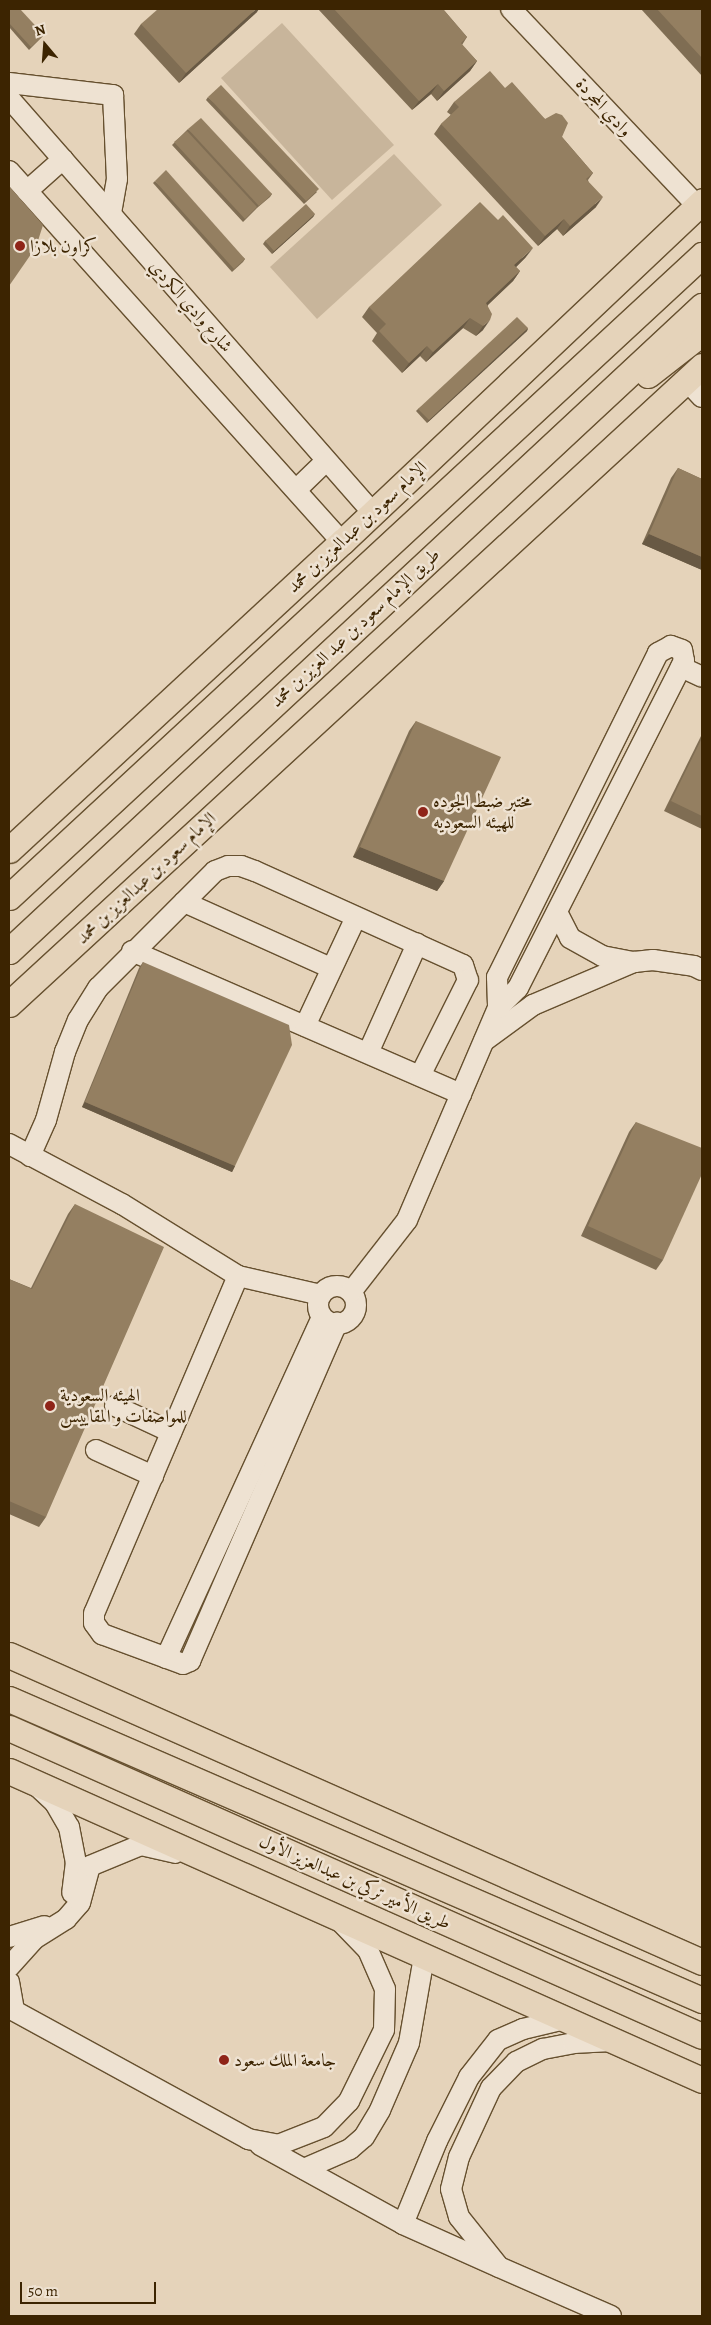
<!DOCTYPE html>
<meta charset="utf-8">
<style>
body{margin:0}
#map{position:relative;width:711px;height:2325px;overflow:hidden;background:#e5d3ba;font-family:Alegreya,Amiri,serif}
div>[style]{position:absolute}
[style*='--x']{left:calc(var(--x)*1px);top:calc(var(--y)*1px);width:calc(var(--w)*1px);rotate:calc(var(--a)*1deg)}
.green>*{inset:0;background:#c8b59b}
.roads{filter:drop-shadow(1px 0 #66502f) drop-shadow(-1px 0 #66502f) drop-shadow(0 1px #66502f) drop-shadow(0 -1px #66502f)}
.minor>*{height:20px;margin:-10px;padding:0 10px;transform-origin:10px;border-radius:10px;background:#eee2d2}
.minor>.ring{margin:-10px;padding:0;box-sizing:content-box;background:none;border:20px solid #eee2d2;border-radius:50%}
.major>*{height:25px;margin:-12.5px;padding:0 12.5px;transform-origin:12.5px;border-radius:12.5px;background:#e5d3ba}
.wall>*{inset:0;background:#7f6d53}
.shaded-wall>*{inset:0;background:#685944}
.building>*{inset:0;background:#947f61}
.dots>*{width:14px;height:14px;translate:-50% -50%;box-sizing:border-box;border:2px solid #eee2d2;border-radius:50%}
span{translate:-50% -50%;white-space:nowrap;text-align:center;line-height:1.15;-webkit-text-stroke:5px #eee2d2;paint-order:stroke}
.street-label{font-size:18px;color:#3c2401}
.poi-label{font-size:18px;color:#3c2401}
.left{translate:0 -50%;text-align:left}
.frame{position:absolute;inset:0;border:10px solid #3c2401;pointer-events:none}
.north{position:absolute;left:20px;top:20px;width:50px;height:50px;-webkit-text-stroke:4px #eee2d2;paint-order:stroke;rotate:342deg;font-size:14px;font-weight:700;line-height:20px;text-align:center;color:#3c2401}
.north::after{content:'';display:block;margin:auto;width:18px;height:22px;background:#3c2401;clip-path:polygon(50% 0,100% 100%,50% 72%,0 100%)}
.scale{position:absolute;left:20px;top:2282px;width:136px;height:22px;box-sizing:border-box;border:2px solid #3c2401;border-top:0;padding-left:6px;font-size:15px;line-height:18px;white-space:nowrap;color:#3c2401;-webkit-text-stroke:4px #eee2d2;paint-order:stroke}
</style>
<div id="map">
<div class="green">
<div style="clip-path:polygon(282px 23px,394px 145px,332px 200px,221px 78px)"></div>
<div style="clip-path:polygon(394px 154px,442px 205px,317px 319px,270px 267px)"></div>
</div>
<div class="roads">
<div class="minor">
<div style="--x:511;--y:9;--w:271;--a:46.6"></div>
<div style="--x:9;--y:83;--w:105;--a:6.6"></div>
<div style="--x:113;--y:95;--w:84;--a:87.3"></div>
<div style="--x:117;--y:179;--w:34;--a:100"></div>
<div style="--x:9;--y:98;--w:552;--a:48.75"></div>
<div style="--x:9;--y:171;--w:499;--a:48.1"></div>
<div style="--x:27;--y:191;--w:48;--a:-41.6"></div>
<div style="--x:687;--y:381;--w:22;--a:47"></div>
<div style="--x:297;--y:489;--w:39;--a:-44"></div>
<div style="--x:681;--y:667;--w:23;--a:25"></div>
<div style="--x:184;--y:902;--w:161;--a:24.2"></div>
<div style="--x:557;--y:912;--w:29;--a:63"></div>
<div style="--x:570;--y:938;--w:37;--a:29"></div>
<div style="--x:602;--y:956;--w:33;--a:11"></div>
<div style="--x:634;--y:962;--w:19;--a:-6"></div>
<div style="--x:653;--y:960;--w:41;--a:8.3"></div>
<div style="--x:694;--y:966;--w:9;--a:27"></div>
<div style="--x:132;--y:951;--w:359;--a:23.5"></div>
<div style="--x:305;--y:1026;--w:120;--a:-64.9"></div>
<div style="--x:484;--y:1041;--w:61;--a:-36.3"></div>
<div style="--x:533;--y:1005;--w:110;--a:-23.1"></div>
<div style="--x:368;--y:1053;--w:120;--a:-65.8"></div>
<div style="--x:9;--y:1144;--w:128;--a:28"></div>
<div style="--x:122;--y:1204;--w:137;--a:31.8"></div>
<div style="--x:238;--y:1276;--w:85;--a:12.9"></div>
<div style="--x:30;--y:1156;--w:39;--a:-66"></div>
<div style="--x:46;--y:1120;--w:71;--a:-74.4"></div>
<div style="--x:65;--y:1052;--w:35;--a:-68"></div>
<div style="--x:78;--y:1020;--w:38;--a:-58"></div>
<div style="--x:98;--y:988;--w:165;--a:-45"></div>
<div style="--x:215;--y:871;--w:14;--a:-21"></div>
<div style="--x:228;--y:866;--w:13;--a:0"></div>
<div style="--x:241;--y:866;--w:15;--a:20"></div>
<div style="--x:255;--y:871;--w:228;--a:24.3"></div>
<div style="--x:463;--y:965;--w:16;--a:72"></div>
<div style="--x:468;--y:980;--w:107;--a:116.6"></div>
<div style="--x:238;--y:1276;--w:366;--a:113.1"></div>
<div style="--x:94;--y:1613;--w:10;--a:90"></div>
<div style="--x:94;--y:1623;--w:14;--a:54"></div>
<div style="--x:102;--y:1634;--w:86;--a:20.3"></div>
<div style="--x:183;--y:1664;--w:8;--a:-23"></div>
<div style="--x:190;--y:1661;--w:369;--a:-66.5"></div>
<div class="ring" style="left:318px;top:1286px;width:18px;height:18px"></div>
<div style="--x:351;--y:1292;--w:91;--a:-52.1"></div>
<div style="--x:407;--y:1220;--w:231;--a:-66.8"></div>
<div style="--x:498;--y:1008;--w:28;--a:-45"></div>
<div style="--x:518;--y:988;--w:367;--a:-63.1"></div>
<div style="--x:684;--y:661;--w:11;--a:-100"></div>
<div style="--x:682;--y:650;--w:12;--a:-160"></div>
<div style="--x:671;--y:646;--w:15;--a:152"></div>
<div style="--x:658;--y:653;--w:362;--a:116.4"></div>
<div style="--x:497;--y:977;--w:31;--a:88"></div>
<div style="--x:115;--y:1406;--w:62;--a:24.9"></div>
<div style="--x:96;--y:1450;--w:63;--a:24.5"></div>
<div style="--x:166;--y:1658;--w:375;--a:-65.4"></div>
<div style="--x:38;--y:1787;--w:23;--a:43"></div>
<div style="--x:55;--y:1803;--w:28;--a:60"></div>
<div style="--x:69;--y:1827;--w:36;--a:79"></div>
<div style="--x:76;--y:1862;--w:31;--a:97"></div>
<div style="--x:9;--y:1937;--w:37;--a:-17"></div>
<div style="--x:9;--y:1967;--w:38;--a:-48"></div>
<div style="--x:34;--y:1939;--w:38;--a:-32"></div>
<div style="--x:66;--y:1919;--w:21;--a:-49"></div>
<div style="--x:80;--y:1903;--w:38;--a:-75"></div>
<div style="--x:90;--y:1866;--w:55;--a:-22.4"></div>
<div style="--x:141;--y:1845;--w:35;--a:13"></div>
<div style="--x:9;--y:1982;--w:28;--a:80"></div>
<div style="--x:9;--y:2008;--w:273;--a:28.7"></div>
<div style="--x:248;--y:2139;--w:31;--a:11"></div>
<div style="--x:278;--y:2145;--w:49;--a:-21.4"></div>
<div style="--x:324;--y:2127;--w:36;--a:-46"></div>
<div style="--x:349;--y:2101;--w:79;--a:-63.8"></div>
<div style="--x:384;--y:2030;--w:41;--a:-88.6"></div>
<div style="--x:385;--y:1989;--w:43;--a:-113.6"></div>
<div style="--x:368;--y:1950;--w:40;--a:-134"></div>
<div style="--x:260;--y:2145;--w:163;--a:28.9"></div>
<div style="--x:403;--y:2224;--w:103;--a:24.1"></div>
<div style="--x:304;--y:2169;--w:50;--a:-23.5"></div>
<div style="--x:350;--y:2149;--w:18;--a:-41"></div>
<div style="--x:364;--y:2137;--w:31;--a:-59"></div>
<div style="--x:380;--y:2110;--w:73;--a:-66.6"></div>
<div style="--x:409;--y:2043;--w:87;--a:-80.1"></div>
<div style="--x:403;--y:2224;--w:90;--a:-67.7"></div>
<div style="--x:437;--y:2141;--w:72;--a:-63.4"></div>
<div style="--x:469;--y:2077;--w:47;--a:-51.9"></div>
<div style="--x:498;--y:2040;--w:27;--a:-24"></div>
<div style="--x:523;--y:2029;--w:43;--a:-13.4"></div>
<div style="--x:611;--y:2316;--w:122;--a:-156.4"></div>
<div style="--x:499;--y:2267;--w:64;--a:-128.7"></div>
<div style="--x:459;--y:2217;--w:29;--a:-106"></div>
<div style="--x:451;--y:2189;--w:33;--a:-76"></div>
<div style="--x:459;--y:2157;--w:76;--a:-65.1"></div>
<div style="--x:491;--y:2088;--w:36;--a:-46"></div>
<div style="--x:516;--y:2062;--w:30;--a:-26"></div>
<div style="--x:543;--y:2049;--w:31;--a:-11"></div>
<div style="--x:573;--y:2043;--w:39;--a:-3"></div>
</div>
<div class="major">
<div style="--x:648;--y:375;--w:68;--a:-37.9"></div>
<div style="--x:9;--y:850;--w:454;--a:-42.8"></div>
<div style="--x:342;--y:542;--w:496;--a:-43.4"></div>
<div style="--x:9;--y:897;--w:945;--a:-42.81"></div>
<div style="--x:9;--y:951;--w:947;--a:-42.95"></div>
<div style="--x:9;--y:1004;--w:942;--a:-42.63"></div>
<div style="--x:9;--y:1655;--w:758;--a:23.89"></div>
<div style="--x:9;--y:1699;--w:756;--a:23.48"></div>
<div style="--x:9;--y:1728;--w:758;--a:23.96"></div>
<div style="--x:9;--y:1771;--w:759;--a:24.03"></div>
</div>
</div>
<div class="wall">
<div style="clip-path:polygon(9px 9px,44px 35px,29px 50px,9px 27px)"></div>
<div style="clip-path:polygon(318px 9px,443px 9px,467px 37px,462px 45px,477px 61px,470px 71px,437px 101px,431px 94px,412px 110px)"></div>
<div style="clip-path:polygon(641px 9px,702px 9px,702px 76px)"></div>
<div style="clip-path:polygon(257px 12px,179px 83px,134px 34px,141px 24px)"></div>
<div style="clip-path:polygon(505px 88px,545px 119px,562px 137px,593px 173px,588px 180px,596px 207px,563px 236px,557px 229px,538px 246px,434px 134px,441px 124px,451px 115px,447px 112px,454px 102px)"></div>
<div style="clip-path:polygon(208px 97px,317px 192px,304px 204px,206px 100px)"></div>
<div style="clip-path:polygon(188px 129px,272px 194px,270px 197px,257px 208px,243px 222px,172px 145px)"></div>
<div style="clip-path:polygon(155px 181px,245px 259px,243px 262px,232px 272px,153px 183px)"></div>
<div style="clip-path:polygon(315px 214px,313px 217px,272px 254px,263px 244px,265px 241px)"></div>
<div style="clip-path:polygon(526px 257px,516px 267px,520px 271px,513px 281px,488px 305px,483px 330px,476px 336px,463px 328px,426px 362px,420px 356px,402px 373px,372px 341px,377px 333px,362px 317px,369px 307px)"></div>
<div style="clip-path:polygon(528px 328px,527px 331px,427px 423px,416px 411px,418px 409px)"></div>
<div style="clip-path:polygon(678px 468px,702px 479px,702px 570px,642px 544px,671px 478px)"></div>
<div style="clip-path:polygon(416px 721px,444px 881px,437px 891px,353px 857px,409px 731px)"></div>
<div style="clip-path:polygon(702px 734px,702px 829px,664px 811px)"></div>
<div style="clip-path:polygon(143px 962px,235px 1166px,232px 1172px,82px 1107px,139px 968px)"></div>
<div style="clip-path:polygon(636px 1122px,663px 1260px,656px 1270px,581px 1236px,629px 1132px)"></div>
<div style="clip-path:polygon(75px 1204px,46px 1517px,39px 1527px,9px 1514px,9px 1279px,31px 1288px,68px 1214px)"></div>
</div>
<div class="shaded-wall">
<div style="clip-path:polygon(256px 9px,259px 9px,257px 12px,179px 83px,186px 73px)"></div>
<div style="clip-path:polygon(477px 61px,470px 71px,437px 101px,444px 91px)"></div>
<div style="clip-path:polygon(438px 84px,431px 94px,412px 110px,419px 101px)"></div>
<div style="clip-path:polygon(603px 197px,596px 207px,563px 236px,570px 226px)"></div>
<div style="clip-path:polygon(315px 214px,313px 217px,272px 254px,274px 251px)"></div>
<div style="clip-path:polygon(564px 219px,557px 229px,538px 246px,545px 236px)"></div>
<div style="clip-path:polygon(533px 248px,526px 257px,508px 275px,514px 265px)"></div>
<div style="clip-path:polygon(520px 271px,513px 281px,479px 313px,486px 303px)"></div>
<div style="clip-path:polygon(470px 318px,463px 328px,426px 362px,433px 352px)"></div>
<div style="clip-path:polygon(490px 320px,483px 330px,476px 336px,483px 326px)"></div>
<div style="clip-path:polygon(528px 328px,527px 331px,427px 423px,429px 420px)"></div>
<div style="clip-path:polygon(427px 346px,420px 356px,402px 373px,409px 363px)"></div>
<div style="clip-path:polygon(649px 534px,702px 557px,702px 570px,642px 544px)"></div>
<div style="clip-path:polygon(360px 847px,444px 881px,437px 891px,353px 857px)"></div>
<div style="clip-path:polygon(85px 1102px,235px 1166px,232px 1172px,82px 1107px)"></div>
</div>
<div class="building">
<div style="clip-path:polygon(9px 9px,20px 9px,44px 35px,31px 47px,9px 23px)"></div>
<div style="clip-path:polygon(158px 9px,256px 9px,186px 73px,141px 24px)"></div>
<div style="clip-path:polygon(334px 9px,443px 9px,467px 37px,461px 43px,477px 61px,444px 91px,438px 84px,419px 101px)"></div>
<div style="clip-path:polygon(657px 9px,702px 9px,702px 58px)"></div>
<div style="clip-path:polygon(490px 71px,505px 88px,512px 82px,545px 119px,556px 113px,562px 115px,568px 123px,562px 137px,593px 173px,586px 179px,603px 197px,570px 226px,564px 219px,545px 236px,441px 124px,459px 107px,454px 102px)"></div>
<div style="clip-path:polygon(221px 85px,319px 189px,306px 201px,208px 97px)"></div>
<div style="clip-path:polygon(201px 118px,272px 194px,259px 206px,188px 129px)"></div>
<div style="clip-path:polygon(187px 131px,257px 207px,245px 219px,174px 142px)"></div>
<div style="clip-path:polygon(166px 170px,245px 259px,234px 269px,155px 181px)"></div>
<div style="clip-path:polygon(9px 186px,43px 225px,36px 247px,9px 286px)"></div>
<div style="clip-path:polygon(480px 202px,498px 220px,503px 215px,533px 248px,514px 265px,520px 271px,486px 303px,492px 314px,490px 320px,483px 326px,470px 318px,433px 352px,427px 346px,409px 363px,379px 331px,386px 324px,369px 307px)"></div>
<div style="clip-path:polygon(306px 204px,315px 214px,274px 251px,265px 241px)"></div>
<div style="clip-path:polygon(517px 317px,528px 328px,429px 420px,418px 409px)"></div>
<div style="clip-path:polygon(678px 468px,702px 479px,702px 557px,649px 534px)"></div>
<div style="clip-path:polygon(416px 721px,501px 757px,444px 881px,360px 847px)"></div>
<div style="clip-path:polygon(702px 738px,702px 816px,671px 801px)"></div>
<div style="clip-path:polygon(143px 962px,289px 1025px,292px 1045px,235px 1166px,85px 1102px)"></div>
<div style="clip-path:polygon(636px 1122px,702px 1148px,702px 1174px,663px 1260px,588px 1226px)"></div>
<div style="clip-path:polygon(75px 1204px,164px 1247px,46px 1517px,9px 1501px,9px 1279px,32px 1289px)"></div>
</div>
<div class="dots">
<div style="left:20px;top:246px;background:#8f2418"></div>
<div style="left:423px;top:812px;background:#8f2418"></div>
<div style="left:50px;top:1406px;background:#8f2418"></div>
<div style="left:224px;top:2060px;background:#8f2418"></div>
</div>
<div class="street-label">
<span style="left:604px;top:107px;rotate:47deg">وادي المجردة</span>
<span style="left:191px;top:306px;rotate:49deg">شارع وادي الكردي</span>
<span style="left:357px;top:527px;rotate:-43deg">الإمام سعود بن عبدالعزيز بن محمد</span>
<span style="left:355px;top:628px;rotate:-43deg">طريق الإمام سعود بن عبد العزيز بن محمد</span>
<span style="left:146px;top:878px;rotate:-43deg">الإمام سعود بن عبدالعزيز بن محمد</span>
<span style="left:355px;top:1882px;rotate:24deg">طريق الأمير تركي بن عبدالعزيز الأول</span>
</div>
<div class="poi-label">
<span class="left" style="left:30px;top:246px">كراون بلازا</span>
<span class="left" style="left:433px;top:812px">مختبر ضبط الجوده<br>للهيئه السعوديه</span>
<span class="left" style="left:60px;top:1406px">الهيئه السعودية<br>للمواصفات و المقاييس</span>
<span class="left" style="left:234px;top:2060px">جامعة الملك سعود</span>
</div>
<div class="frame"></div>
<div class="north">N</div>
<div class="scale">50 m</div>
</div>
